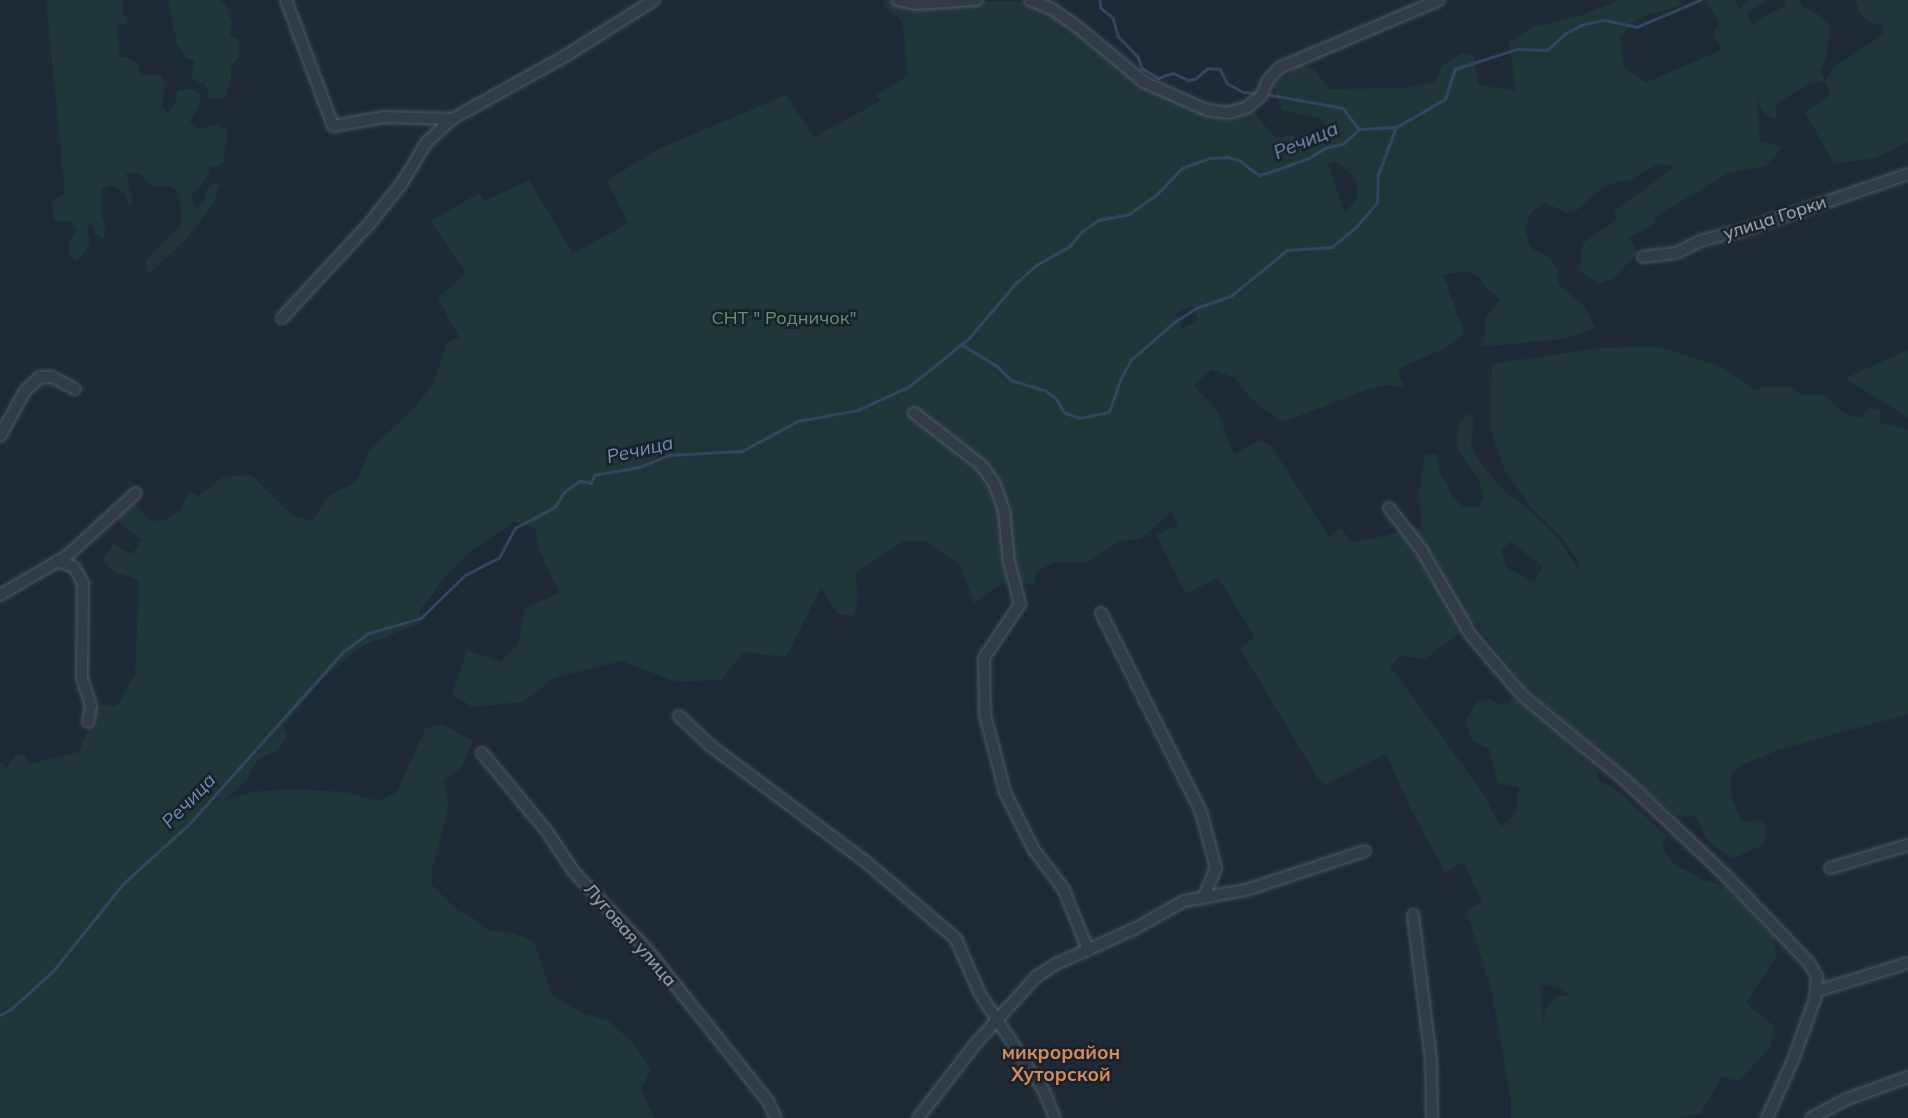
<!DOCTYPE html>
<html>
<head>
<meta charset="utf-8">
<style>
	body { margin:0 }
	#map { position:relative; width:1908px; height:1118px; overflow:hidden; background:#1f2a37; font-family:Mulish,sans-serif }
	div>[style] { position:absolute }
	.green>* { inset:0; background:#213638 }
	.stream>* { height:2.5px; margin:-1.25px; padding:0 1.25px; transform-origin:1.25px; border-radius:1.25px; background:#32465f }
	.roads { filter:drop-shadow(0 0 2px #505965) drop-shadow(0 0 2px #505965) }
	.minor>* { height:10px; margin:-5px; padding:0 5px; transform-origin:5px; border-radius:5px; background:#323c47 }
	span { translate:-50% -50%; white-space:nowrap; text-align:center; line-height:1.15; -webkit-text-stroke:5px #18212c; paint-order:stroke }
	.street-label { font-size:18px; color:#acb6c4 }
	.park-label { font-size:18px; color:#64956e }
	.water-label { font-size:19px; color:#748eae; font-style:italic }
	.neighbourhood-label { font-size:19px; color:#d58a57; font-weight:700 }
</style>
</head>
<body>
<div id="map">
	<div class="green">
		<i style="clip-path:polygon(46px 0,123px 0,122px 17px,128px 14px,127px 23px,117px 26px,120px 57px,128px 57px,137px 64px,140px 75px,160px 75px,165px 84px,162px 105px,167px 114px,175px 104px,178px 91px,190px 89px,200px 93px,200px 103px,190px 122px,198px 129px,217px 124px,227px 130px,224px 161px,216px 168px,209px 166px,209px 175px,191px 196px,196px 208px,205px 198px,206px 191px,212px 184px,221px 184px,213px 204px,190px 235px,149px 274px,145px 261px,181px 226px,180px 194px,171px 186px,152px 186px,140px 173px,126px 173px,133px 202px,129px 207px,125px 194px,112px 185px,102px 189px,101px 214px,106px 228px,103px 238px,94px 233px,92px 221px,88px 228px,89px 246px,77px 261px,69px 255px,70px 241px,77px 229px,70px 222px,54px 221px,52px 200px,65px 194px)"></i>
		<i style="clip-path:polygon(168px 0,221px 0,226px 6px,232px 24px,230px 36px,238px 38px,240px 56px,231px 66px,231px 81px,225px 98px,210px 99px,204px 82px,197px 83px,191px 76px,195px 61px,186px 58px,177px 43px)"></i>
		<i style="clip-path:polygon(evenodd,885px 0,1054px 2px,1146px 77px,1216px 106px,1244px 100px,1275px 138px,1293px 135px,1298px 149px,1306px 138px,1330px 134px,1322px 119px,1282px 110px,1273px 85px,1301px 64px,1315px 70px,1329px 89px,1401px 88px,1435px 82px,1442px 66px,1461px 53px,1474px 55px,1478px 85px,1516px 91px,1509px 42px,1531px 28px,1582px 15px,1620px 0,1678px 0,1682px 5px,1639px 18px,1620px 36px,1623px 65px,1645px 83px,1721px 50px,1714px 34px,1719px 21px,1704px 0,1736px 0,1739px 11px,1743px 3px,1749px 0,1769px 0,1746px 13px,1752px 24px,1786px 5px,1784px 0,1798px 0,1803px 7px,1819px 15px,1830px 25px,1826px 60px,1820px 70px,1825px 81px,1834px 67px,1884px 34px,1881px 23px,1873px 24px,1860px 14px,1855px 0,1908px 0,1908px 142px,1876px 158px,1834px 164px,1805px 112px,1831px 94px,1825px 81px,1809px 84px,1776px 104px,1776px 119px,1765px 115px,1757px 99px,1760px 141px,1782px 147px,1766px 166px,1729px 173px,1655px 217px,1656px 223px,1629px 238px,1638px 252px,1614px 278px,1599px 284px,1579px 271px,1583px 243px,1617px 220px,1614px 211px,1675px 167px,1656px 164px,1633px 179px,1604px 186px,1576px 211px,1566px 213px,1544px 202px,1530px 214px,1525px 231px,1531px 248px,1551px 258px,1557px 270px,1558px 285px,1584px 305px,1595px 328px,1564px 339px,1481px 347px,1486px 332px,1485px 319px,1500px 299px,1488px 290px,1478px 276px,1466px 271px,1443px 275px,1464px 333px,1444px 349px,1397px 369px,1404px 387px,1387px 385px,1367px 390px,1282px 422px,1250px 398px,1235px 378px,1212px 369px,1194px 386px,1217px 410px,1234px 455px,1260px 440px,1272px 447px,1329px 537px,1341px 528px,1351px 542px,1388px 535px,1414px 526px,1422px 530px,1419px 494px,1425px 455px,1437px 454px,1440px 472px,1452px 495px,1463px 507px,1478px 507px,1484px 498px,1478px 478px,1460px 454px,1456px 442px,1459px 423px,1467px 414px,1474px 417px,1471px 443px,1479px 462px,1502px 488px,1548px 527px,1565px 548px,1577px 566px,1572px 573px,1580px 564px,1562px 538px,1531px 508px,1504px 469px,1490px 428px,1492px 364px,1600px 348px,1657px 346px,1720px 366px,1755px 390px,1765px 386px,1791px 387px,1801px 395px,1823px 394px,1847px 415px,1861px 418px,1869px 408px,1881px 411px,1880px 423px,1908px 429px,1908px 714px,1779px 750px,1741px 765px,1731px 774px,1732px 799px,1742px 822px,1760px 820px,1767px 828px,1763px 845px,1732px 859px,1707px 840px,1696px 816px,1676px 816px,1525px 687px,1474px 622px,1425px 659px,1400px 656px,1390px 666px,1481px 790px,1501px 827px,1516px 813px,1519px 788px,1498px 783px,1489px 749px,1472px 740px,1466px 720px,1476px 702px,1490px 699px,1501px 705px,1509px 702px,1511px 697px,1547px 723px,1594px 765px,1599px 781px,1621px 793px,1666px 836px,1662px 846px,1672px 863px,1705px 881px,1724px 885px,1775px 938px,1776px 957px,1746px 1003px,1775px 1027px,1769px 1048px,1739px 1081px,1722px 1077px,1701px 1113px,1678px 1118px,1511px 1118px,1511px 1098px,1491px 988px,1466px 910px,1482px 903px,1464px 862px,1445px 872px,1410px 808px,1386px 754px,1325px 785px,1317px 777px,1240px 648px,1255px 637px,1218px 578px,1186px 594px,1156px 535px,1178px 525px,1171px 511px,1141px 539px,1120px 541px,1085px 563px,1054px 562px,1035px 572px,1035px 584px,1003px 583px,974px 603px,960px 565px,924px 541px,903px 541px,856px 573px,858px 600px,854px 616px,837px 614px,821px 587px,786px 657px,744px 652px,721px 680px,676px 682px,622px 661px,554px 678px,523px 702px,472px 707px,452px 694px,467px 650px,500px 662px,518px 644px,525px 608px,559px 593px,538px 547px,536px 529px,515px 521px,471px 551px,442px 581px,420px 610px,421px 623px,362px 646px,324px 678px,283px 726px,287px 735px,278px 750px,258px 759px,249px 776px,225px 800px,251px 792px,290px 789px,346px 792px,379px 801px,397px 792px,425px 729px,442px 724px,473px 741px,461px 768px,443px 780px,449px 804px,432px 870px,432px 885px,458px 911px,469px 915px,488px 930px,513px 933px,534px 942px,552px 995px,580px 1012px,609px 1021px,633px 1043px,651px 1069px,641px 1090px,655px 1118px,0 1118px,0 761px,7px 768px,16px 755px,26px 755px,28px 764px,79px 752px,96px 707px,102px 704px,116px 707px,135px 675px,139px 580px,112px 571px,103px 560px,113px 544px,132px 554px,142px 540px,116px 519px,121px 510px,132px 501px,150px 520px,162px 521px,179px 512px,190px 491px,198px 496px,223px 477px,251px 475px,292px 515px,312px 521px,327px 497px,357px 481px,369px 450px,414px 409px,434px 382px,446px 344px,459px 337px,438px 298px,466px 273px,431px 221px,479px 193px,485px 201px,529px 180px,573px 254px,628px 223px,607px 181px,656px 150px,786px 95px,814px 137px,880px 101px,877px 95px,908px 75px,902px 21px,883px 4px,885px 0,1338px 162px,1356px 179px,1357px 197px,1345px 214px,1328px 164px,1338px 162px,885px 0,1192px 305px,1198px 321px,1183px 328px,1176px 314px,1192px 305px,885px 0,1510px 542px,1543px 566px,1534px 582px,1507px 568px,1501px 550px,1510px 542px,885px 0,1540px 983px,1561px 989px,1570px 996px,1557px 996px,1547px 1005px,1543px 1022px,1540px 983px)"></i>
		<i style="clip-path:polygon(1908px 350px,1908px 418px,1845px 378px)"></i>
	</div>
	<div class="stream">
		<i style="left:1100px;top:0;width:8px;rotate:83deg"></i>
		<i style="left:1101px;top:8px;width:16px;rotate:40deg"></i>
		<i style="left:1113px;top:18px;width:19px;rotate:74deg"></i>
		<i style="left:1118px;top:36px;width:29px;rotate:46deg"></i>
		<i style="left:1138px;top:57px;width:12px;rotate:70deg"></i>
		<i style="left:1142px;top:68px;width:19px;rotate:32deg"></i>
		<i style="left:1158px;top:78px;width:16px;rotate:-18deg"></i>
		<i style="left:1173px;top:73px;width:17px;rotate:25deg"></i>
		<i style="left:1188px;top:80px;width:7px;rotate:-8deg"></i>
		<i style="left:1195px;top:79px;width:17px;rotate:-40deg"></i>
		<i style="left:1208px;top:68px;width:12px;rotate:5deg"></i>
		<i style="left:1220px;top:69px;width:16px;rotate:63deg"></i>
		<i style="left:1227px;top:83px;width:18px;rotate:29deg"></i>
		<i style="left:1243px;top:92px;width:16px;rotate:4deg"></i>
		<i style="left:1266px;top:94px;width:78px;rotate:10.3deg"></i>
		<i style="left:1343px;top:108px;width:26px;rotate:53deg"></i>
		<i style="left:961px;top:344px;width:42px;rotate:31.4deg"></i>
		<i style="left:997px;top:366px;width:20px;rotate:45deg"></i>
		<i style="left:1011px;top:380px;width:37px;rotate:17deg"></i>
		<i style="left:1046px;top:391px;width:12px;rotate:35deg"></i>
		<i style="left:1056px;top:398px;width:16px;rotate:60deg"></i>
		<i style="left:1064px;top:412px;width:17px;rotate:21deg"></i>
		<i style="left:1080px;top:418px;width:30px;rotate:-12deg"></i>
		<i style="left:1109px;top:412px;width:34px;rotate:-71deg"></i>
		<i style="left:1120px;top:380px;width:23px;rotate:-61deg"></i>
		<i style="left:1131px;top:360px;width:56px;rotate:-41.4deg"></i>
		<i style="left:1173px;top:323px;width:27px;rotate:-33deg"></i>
		<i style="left:1196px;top:308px;width:37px;rotate:-19deg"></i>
		<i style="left:1231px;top:296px;width:72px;rotate:-39.4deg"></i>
		<i style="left:1287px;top:250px;width:45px;rotate:-3.8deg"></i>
		<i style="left:1332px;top:247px;width:30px;rotate:-40deg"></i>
		<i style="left:1355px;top:228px;width:33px;rotate:-49deg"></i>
		<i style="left:1377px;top:203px;width:28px;rotate:-88deg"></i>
		<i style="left:1378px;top:175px;width:51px;rotate:-69.4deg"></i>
		<i style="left:0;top:1015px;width:11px;rotate:-27deg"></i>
		<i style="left:10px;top:1010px;width:58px;rotate:-42.2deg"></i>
		<i style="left:53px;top:971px;width:112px;rotate:-51.2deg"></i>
		<i style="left:123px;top:884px;width:91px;rotate:-42.3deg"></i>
		<i style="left:190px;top:823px;width:231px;rotate:-48.2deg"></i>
		<i style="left:344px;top:651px;width:31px;rotate:-36deg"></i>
		<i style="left:369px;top:633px;width:54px;rotate:-16.1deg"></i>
		<i style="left:421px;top:618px;width:62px;rotate:-44.3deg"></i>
		<i style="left:465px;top:575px;width:38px;rotate:-27deg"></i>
		<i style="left:499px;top:558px;width:34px;rotate:-62deg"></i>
		<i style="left:515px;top:528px;width:45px;rotate:-27.7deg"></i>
		<i style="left:555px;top:507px;width:17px;rotate:-59deg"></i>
		<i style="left:564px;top:492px;width:19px;rotate:-35deg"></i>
		<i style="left:580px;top:481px;width:11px;rotate:10deg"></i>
		<i style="left:591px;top:483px;width:9px;rotate:-69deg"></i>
		<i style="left:594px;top:475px;width:47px;rotate:-9.9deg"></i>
		<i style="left:640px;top:467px;width:30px;rotate:-23deg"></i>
		<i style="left:668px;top:455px;width:74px;rotate:-3.1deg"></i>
		<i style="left:742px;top:451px;width:64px;rotate:-28.2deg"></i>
		<i style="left:798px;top:421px;width:61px;rotate:-10.4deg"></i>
		<i style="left:858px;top:410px;width:57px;rotate:-24.8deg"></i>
		<i style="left:910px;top:386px;width:76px;rotate:-39.1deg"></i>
		<i style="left:969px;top:338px;width:71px;rotate:-49.6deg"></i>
		<i style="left:1015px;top:284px;width:28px;rotate:-42deg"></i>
		<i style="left:1036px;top:265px;width:38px;rotate:-29deg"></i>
		<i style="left:1069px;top:247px;width:19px;rotate:-51deg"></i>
		<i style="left:1081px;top:232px;width:22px;rotate:-34deg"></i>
		<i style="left:1099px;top:220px;width:31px;rotate:-11deg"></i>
		<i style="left:1129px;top:214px;width:33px;rotate:-35deg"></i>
		<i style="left:1156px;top:195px;width:37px;rotate:-46deg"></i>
		<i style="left:1182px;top:168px;width:29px;rotate:-20deg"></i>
		<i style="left:1209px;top:158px;width:19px;rotate:-3deg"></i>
		<i style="left:1228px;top:157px;width:11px;rotate:15deg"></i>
		<i style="left:1239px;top:160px;width:25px;rotate:37deg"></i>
		<i style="left:1259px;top:175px;width:15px;rotate:-16deg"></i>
		<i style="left:1273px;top:171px;width:38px;rotate:-20deg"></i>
		<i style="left:1309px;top:158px;width:19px;rotate:-32deg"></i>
		<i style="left:1325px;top:148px;width:18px;rotate:-13deg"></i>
		<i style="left:1343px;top:144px;width:22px;rotate:-43deg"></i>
		<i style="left:1359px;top:129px;width:37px;rotate:-3deg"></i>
		<i style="left:1396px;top:127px;width:31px;rotate:-29deg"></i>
		<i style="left:1423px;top:112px;width:26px;rotate:-31deg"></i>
		<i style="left:1445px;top:99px;width:32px;rotate:-72deg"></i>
		<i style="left:1455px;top:69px;width:65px;rotate:-17.9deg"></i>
		<i style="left:1517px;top:49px;width:30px;rotate:2deg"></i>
		<i style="left:1547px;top:50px;width:25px;rotate:-42deg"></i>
		<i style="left:1566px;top:33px;width:20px;rotate:-27deg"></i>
		<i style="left:1584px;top:24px;width:21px;rotate:-11deg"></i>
		<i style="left:1605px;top:20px;width:33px;rotate:12deg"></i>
		<i style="left:1637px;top:27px;width:69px;rotate:-23.2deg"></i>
	</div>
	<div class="roads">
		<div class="minor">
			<i style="left:286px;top:0;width:134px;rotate:69.5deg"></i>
			<i style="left:333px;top:126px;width:52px;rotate:-10deg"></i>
			<i style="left:384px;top:117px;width:68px;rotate:1.7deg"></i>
			<i style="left:452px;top:119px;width:132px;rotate:-29.1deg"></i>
			<i style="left:567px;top:55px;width:103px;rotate:-32.3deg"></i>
			<i style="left:897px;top:0;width:19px;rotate:12deg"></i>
			<i style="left:916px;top:4px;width:61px;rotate:-3.8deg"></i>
			<i style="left:1030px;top:0;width:24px;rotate:22deg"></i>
			<i style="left:1052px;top:9px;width:33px;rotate:35deg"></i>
			<i style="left:1079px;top:28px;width:85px;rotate:39.7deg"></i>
			<i style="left:1144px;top:82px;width:69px;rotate:24deg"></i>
			<i style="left:1207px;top:110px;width:21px;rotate:8deg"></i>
			<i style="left:1228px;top:113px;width:19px;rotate:-16deg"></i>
			<i style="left:1246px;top:108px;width:19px;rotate:-39deg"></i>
			<i style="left:1261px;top:96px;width:17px;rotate:-66deg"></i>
			<i style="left:1268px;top:80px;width:16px;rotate:-47deg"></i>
			<i style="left:1279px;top:68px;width:174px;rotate:-23deg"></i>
			<i style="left:1643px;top:257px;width:33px;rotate:-7deg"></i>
			<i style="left:1676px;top:253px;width:30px;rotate:-26deg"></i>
			<i style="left:1703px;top:240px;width:39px;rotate:-13deg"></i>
			<i style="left:1741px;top:231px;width:176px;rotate:-18.8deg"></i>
			<i style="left:282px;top:318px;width:129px;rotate:-47.2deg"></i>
			<i style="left:370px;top:223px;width:51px;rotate:-51.3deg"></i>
			<i style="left:402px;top:183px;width:47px;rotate:-59deg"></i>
			<i style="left:426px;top:143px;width:35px;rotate:-43deg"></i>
			<i style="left:914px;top:413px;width:85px;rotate:37.8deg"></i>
			<i style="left:981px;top:465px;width:22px;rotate:54deg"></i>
			<i style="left:994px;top:483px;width:30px;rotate:70deg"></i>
			<i style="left:1004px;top:511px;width:51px;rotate:84.4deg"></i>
			<i style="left:1009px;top:562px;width:43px;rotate:75.3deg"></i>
			<i style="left:1020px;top:604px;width:65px;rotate:123.7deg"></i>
			<i style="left:984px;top:658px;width:57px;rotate:89deg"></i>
			<i style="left:985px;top:715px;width:80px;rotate:75.4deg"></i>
			<i style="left:1005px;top:792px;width:65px;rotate:63.4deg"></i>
			<i style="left:1034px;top:850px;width:48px;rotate:52.7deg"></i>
			<i style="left:1063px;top:888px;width:67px;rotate:68deg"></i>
			<i style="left:0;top:436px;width:51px;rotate:-60.9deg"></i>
			<i style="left:25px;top:391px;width:21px;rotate:-43deg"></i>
			<i style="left:40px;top:377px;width:12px"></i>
			<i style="left:52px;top:377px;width:26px;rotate:28deg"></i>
			<i style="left:1389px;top:508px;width:52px;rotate:52deg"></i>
			<i style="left:1421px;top:549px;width:98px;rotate:60deg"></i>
			<i style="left:1470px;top:634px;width:80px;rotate:49.6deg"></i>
			<i style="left:1522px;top:695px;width:135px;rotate:39.6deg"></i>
			<i style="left:1626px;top:781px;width:138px;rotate:43.5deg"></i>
			<i style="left:1726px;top:876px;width:120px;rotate:46.3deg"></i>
			<i style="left:1809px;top:963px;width:16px;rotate:60deg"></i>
			<i style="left:1817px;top:977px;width:22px;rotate:95deg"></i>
			<i style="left:1815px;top:999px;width:65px;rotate:109.8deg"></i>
			<i style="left:1793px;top:1060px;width:64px;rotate:114.1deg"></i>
			<i style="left:57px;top:561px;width:18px;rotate:19deg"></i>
			<i style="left:74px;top:567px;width:18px;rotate:61deg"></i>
			<i style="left:83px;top:583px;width:95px;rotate:90.6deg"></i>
			<i style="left:82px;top:678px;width:29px;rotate:72deg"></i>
			<i style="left:91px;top:706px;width:16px;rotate:101deg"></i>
			<i style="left:0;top:595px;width:78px;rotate:-30.2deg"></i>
			<i style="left:67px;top:556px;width:93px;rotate:-42.4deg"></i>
			<i style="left:1101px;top:613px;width:223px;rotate:63.3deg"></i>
			<i style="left:1201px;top:812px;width:58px;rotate:75deg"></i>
			<i style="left:1216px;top:868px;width:33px;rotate:113deg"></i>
			<i style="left:679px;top:716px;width:44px;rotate:43.2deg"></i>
			<i style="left:711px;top:746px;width:192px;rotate:36.8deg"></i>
			<i style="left:865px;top:861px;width:120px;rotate:40.6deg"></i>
			<i style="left:956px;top:939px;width:60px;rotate:66.4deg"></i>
			<i style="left:980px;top:994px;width:116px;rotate:56.6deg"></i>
			<i style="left:1044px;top:1091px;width:29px;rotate:68deg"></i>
			<i style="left:482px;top:753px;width:100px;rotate:50.3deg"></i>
			<i style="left:546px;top:830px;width:50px;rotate:56.3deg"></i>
			<i style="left:574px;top:872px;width:110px;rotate:46.8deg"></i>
			<i style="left:649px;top:952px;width:191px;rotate:51.4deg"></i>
			<i style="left:768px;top:1101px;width:19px;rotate:65deg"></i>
			<i style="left:1830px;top:868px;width:81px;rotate:-16.4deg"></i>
			<i style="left:1413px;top:915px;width:146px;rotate:82.9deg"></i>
			<i style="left:1431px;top:1060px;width:58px;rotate:89deg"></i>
			<i style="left:1817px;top:991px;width:95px;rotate:-17.1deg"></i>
			<i style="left:918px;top:1118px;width:96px;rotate:-52.2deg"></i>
			<i style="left:977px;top:1042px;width:88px;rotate:-47.8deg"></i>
			<i style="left:1036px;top:977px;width:24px;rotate:-33deg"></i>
			<i style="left:1056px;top:964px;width:88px;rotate:-24.2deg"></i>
			<i style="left:1136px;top:928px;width:55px;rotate:-29.4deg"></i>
			<i style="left:1184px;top:901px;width:63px;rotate:-10.1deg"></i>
			<i style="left:1246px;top:890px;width:125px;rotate:-18.1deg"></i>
			<i style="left:1811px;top:1118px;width:41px;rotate:-27.8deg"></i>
			<i style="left:1847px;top:1099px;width:65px;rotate:-19.8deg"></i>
		</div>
	</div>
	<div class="street-label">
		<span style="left:1775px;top:218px;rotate:-18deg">улица Горки</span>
		<span style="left:630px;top:935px;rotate:49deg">Луговая улица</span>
	</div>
	<div class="park-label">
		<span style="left:784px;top:318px">СНТ " Родничок"</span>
	</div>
	<div class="water-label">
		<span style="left:1306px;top:141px;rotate:-23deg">Речица</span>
		<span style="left:640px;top:450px;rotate:-13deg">Речица</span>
		<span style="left:189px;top:801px;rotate:-46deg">Речица</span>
	</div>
	<div class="neighbourhood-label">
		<span style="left:1061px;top:1064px">микрорайон<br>Хуторской</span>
	</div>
</div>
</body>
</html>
